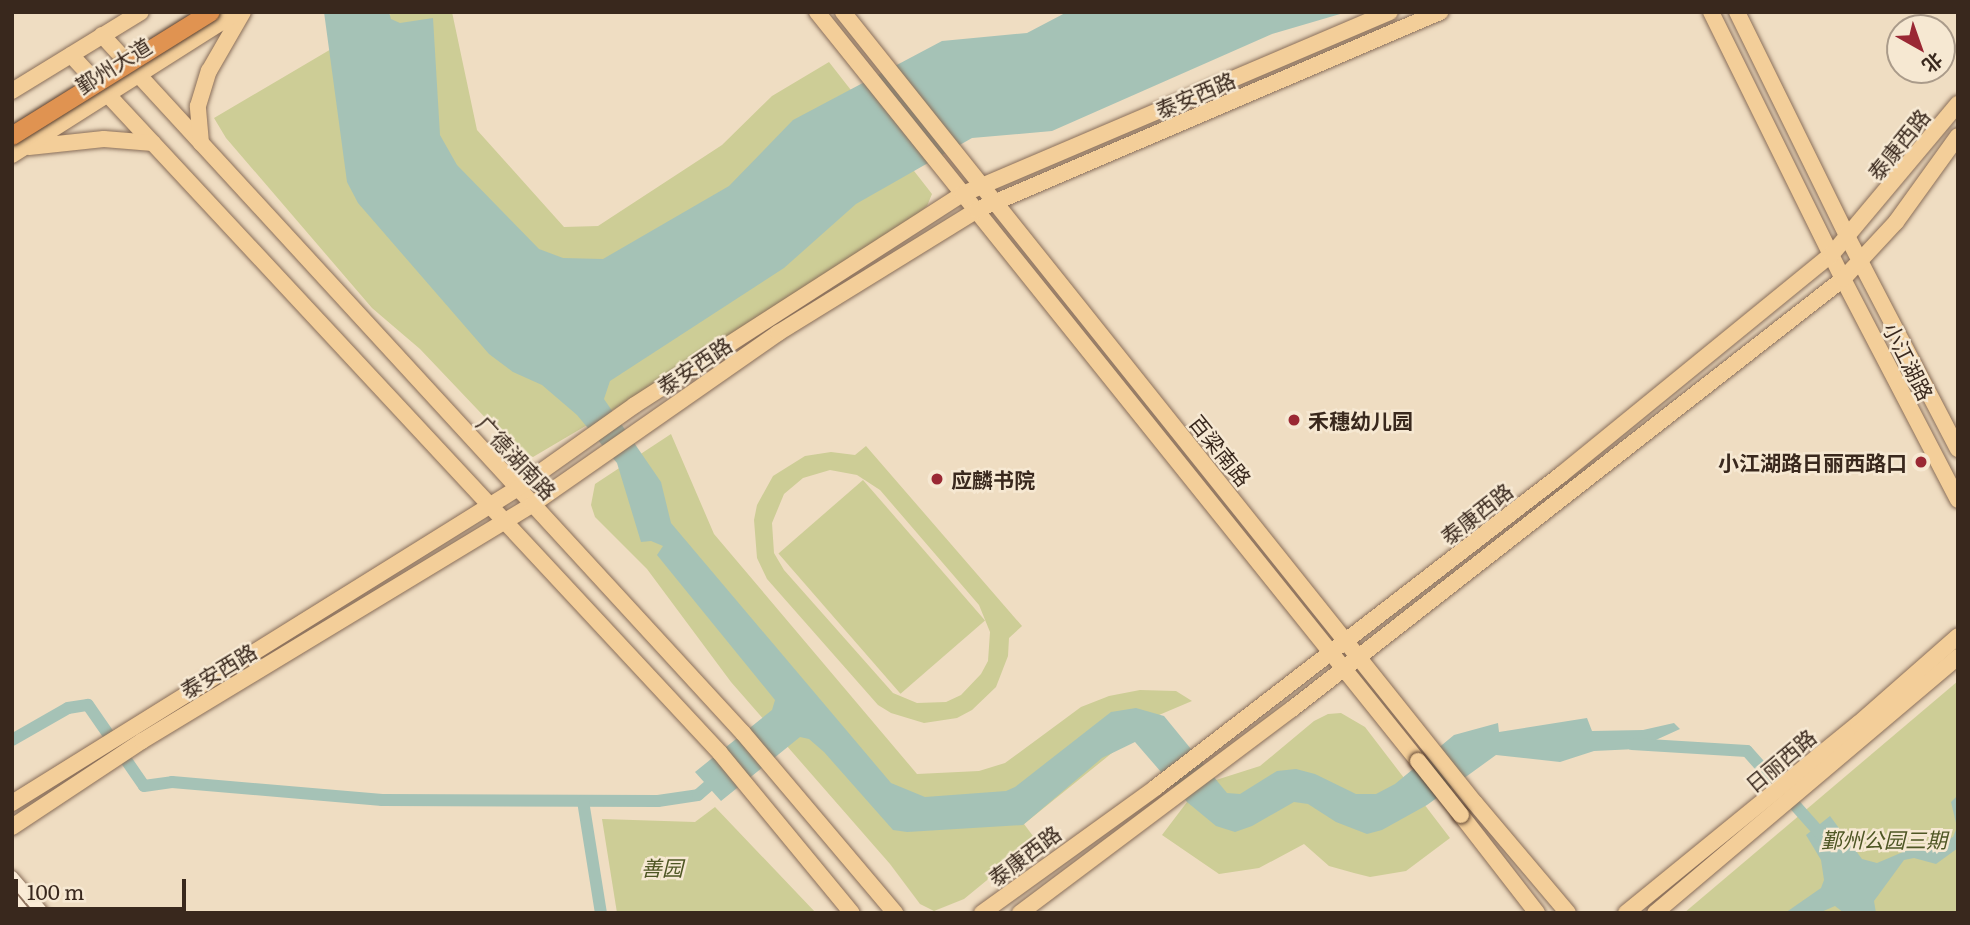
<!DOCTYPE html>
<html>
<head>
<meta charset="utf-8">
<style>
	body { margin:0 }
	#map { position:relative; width:1970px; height:925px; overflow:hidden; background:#efddc2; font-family:Literata,"Noto Sans SC",serif }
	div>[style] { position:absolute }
	.green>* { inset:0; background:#cdcd96; transform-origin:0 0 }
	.water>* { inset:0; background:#a5c2b6 }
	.canal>* { height:12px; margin:-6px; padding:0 6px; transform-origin:6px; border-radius:6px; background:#a5c2b6 }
	.roads { filter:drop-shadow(0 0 2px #896e59) drop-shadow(0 0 2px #896e59) }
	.minor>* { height:12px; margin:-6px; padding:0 6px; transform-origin:6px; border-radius:6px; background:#faebd6 }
	.major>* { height:16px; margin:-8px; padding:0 8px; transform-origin:8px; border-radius:8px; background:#f3ce99 }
	.bridges { filter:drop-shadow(0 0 2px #573d2d) drop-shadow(0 0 2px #573d2d) }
	.major-bridge>* { height:16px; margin:-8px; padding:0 8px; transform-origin:8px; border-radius:8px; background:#f3ce99 }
	.highway-bridge>* { height:18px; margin:-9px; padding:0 9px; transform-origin:9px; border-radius:9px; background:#e09351 }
	.dots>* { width:19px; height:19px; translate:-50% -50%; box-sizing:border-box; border:4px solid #f6e8d2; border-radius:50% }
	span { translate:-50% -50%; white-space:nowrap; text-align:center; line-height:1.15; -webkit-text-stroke:5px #f6e8d2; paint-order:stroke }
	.street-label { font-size:21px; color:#39281d }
	.poi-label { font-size:21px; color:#39281d; font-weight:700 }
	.left { translate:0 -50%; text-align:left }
	.right { translate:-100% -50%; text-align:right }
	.park-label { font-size:21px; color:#4e5624; font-style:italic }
	.frame { position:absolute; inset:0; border:14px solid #39281d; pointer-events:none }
	.north { position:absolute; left:1886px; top:14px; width:70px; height:70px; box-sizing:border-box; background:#f6e8d2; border:2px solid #aa9b8a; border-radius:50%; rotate:140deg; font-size:19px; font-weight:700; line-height:28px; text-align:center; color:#39281d }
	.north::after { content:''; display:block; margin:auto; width:24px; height:32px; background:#9a2834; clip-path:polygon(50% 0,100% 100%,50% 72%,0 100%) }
	.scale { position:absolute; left:14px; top:879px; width:172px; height:32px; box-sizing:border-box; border:4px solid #39281d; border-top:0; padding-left:9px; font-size:21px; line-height:24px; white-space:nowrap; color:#39281d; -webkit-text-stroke:5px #f6e8d2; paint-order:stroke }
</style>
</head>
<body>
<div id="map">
	<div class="green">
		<i style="clip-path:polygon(394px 12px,452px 12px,477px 130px,564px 227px,598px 226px,722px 145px,772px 96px,829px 62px,932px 194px,927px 206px,914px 217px,655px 385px,533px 457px,515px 449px,420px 349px,372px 308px,226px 138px,214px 118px)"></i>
		<i style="clip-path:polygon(671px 434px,714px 534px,917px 774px,979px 771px,1005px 763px,1081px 707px,1109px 696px,1140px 690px,1176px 691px,1192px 701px,1159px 715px,1024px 824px,1036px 840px,964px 899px,934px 911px,920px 904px,890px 864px,731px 682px,647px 569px,595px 517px,591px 505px,595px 484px)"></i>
		<i style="clip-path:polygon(evenodd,866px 446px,1022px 626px,1009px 638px,1008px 656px,996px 687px,972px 710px,957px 718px,924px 723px,891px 713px,878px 705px,767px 579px,757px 558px,754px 520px,757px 505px,773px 476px,805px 456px,831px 452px,855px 455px,866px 446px,830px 470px,857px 475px,880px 490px,979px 605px,990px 632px,988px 661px,981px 674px,961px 695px,946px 702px,917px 703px,893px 693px,784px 570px,774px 553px,772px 523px,784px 494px,803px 478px,830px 470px)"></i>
		<i style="left:863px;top:480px;width:186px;height:112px;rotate:49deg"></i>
		<i style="clip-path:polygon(1958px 681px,1958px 913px,1684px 913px)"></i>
		<i style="clip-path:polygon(1341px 713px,1365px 727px,1450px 838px,1406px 871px,1370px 877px,1354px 873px,1329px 866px,1304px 844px,1259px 868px,1219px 874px,1162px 835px,1187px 802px,1216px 780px,1260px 766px,1314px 721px,1328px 714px)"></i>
		<i style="clip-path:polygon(715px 807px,816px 913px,617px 913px,602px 819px,695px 822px)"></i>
	</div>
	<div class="water">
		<i style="clip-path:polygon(324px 12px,389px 12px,391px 19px,400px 23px,433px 18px,440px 135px,457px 165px,539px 249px,563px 258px,603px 259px,729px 186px,793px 120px,942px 41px,1027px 33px,1067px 12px,1347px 12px,1272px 34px,1052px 131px,972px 138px,856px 204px,784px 268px,610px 381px,604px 399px,661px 482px,671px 523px,891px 783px,925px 797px,1006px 791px,1015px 787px,1111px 712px,1136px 708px,1164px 716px,1227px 793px,1240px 794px,1277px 771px,1296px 769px,1315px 774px,1356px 794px,1376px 794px,1395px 784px,1454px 735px,1498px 723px,1499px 732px,1587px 718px,1592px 731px,1643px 730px,1674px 723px,1680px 729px,1636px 749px,1594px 751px,1560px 762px,1496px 755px,1427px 805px,1382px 830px,1367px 834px,1336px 822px,1308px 804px,1294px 802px,1252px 826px,1235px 832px,1216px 826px,1187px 802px,1135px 742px,1102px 758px,1023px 825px,907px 832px,893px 830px,824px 752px,809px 739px,800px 737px,721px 801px,695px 772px,772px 710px,775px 700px,657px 555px,663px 546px,651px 541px,641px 542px,617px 463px,577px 415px,542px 385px,513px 372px,489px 354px,358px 203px,347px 182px)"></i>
		<i style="clip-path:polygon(1958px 795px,1958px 848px,1936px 864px,1914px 858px,1904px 860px,1874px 901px,1876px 913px,1844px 913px,1835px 906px,1819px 913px,1785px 913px,1821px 888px,1824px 880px,1821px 860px,1806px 835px,1830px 816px,1862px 859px,1877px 863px,1910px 849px,1929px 848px,1953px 837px,1957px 827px,1951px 802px)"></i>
	</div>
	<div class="canal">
		<i style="left:12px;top:740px;width:64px;rotate:-29.7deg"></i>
		<i style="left:68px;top:708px;width:20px;rotate:-9deg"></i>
		<i style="left:88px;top:705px;width:98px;rotate:55.3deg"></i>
		<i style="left:144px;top:786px;width:28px;rotate:-8deg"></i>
		<i style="left:172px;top:782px;width:211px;rotate:4.9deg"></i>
		<i style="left:382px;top:800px;width:276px;rotate:0.2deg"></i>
		<i style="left:658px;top:801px;width:40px;rotate:-8.5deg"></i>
		<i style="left:698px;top:795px;width:29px;rotate:-41deg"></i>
		<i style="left:1632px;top:744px;width:115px;rotate:3.5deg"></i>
		<i style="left:1747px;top:751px;width:119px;rotate:48.4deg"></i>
		<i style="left:583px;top:801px;width:113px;rotate:80.9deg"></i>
	</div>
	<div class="roads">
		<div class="minor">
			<i style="left:12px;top:877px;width:48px;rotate:49.3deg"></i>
			<i style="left:12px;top:898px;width:19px;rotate:51deg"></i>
		</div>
		<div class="major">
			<i style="left:817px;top:12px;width:960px;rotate:51.26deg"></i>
			<i style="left:843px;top:12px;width:1012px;rotate:51.38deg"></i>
			<i style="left:1475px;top:803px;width:144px;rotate:49.8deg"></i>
			<i style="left:1711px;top:12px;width:298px;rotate:63.7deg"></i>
			<i style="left:1843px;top:279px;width:249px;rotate:62.5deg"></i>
			<i style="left:1737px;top:12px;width:252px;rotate:63.8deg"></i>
			<i style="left:1848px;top:238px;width:238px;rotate:62.5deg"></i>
			<i style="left:102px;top:35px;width:948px;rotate:47.44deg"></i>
			<i style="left:743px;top:733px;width:236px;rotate:49.8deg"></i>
			<i style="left:71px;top:55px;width:953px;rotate:47.08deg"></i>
			<i style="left:720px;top:753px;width:207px;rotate:50.5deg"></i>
			<i style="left:12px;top:91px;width:151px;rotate:-31.5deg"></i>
			<i style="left:201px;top:143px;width:37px;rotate:-95deg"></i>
			<i style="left:198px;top:106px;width:37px;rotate:-73deg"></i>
			<i style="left:209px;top:71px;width:68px;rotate:-60deg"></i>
			<i style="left:29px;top:147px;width:75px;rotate:-6.1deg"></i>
			<i style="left:104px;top:139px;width:49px;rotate:4.7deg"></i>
			<i style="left:12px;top:155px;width:267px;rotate:-32.4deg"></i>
			<i style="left:12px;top:803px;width:596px;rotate:-31.9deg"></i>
			<i style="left:518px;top:488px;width:143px;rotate:-35.4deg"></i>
			<i style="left:635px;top:405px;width:390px;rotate:-32.8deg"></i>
			<i style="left:963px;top:194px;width:464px;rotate:-23.1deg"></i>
			<i style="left:1461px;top:815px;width:124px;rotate:52.2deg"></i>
			<i style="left:12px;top:827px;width:156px;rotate:-33.5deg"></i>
			<i style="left:142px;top:741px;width:457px;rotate:-31.2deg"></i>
			<i style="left:533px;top:504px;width:299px;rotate:-34.9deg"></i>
			<i style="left:778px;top:333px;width:234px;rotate:-31.7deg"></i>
			<i style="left:977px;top:210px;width:504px;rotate:-23.15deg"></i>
			<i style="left:982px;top:913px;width:213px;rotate:-35.8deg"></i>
			<i style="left:1155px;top:788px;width:514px;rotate:-37.65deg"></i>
			<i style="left:1562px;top:474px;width:348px;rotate:-39.2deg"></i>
			<i style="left:1832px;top:254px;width:196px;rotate:-50deg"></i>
			<i style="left:1020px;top:913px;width:340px;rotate:-36.9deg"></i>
			<i style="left:1292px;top:709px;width:699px;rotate:-37.97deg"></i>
			<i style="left:1843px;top:279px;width:78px;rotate:-47.1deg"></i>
			<i style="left:1896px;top:222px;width:106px;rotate:-54.2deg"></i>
			<i style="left:1626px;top:913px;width:299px;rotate:-39.2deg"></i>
			<i style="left:1858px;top:724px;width:133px;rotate:-41.3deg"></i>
			<i style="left:1655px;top:913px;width:397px;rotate:-40.2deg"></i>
		</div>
	</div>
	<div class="bridges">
		<div class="major-bridge">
			<i style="left:1418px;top:761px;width:69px;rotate:51.5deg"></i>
		</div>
		<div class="highway-bridge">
			<i style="left:12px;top:136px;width:234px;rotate:-31.9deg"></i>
		</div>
	</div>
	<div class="dots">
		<i style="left:1294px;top:420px;background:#9a2834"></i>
		<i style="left:1921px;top:462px;background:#9a2834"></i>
		<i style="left:937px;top:479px;background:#9a2834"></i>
	</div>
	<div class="street-label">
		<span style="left:113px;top:65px;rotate:-32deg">鄞州大道</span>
		<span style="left:1195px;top:94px;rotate:-23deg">泰安西路</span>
		<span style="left:1898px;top:144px;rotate:-51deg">泰康西路</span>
		<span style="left:1909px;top:361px;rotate:63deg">小江湖路</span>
		<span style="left:694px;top:365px;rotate:-34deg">泰安西路</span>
		<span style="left:1221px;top:450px;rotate:51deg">百梁南路</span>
		<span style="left:517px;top:457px;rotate:47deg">广德湖南路</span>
		<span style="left:1476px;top:513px;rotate:-38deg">泰康西路</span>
		<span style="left:218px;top:670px;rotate:-31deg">泰安西路</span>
		<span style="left:1780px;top:760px;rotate:-40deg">日丽西路</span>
		<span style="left:1024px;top:855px;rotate:-37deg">泰康西路</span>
	</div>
	<div class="poi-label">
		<span class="left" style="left:1308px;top:420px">禾穗幼儿园</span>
		<span class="right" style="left:1907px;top:462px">小江湖路日丽西路口</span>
		<span class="left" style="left:951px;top:479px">应麟书院</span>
	</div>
	<div class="park-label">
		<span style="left:1884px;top:839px">鄞州公园三期</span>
		<span style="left:662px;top:867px">善园</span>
	</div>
	<div class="frame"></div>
	<div class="north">北</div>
	<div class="scale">100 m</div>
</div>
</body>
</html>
